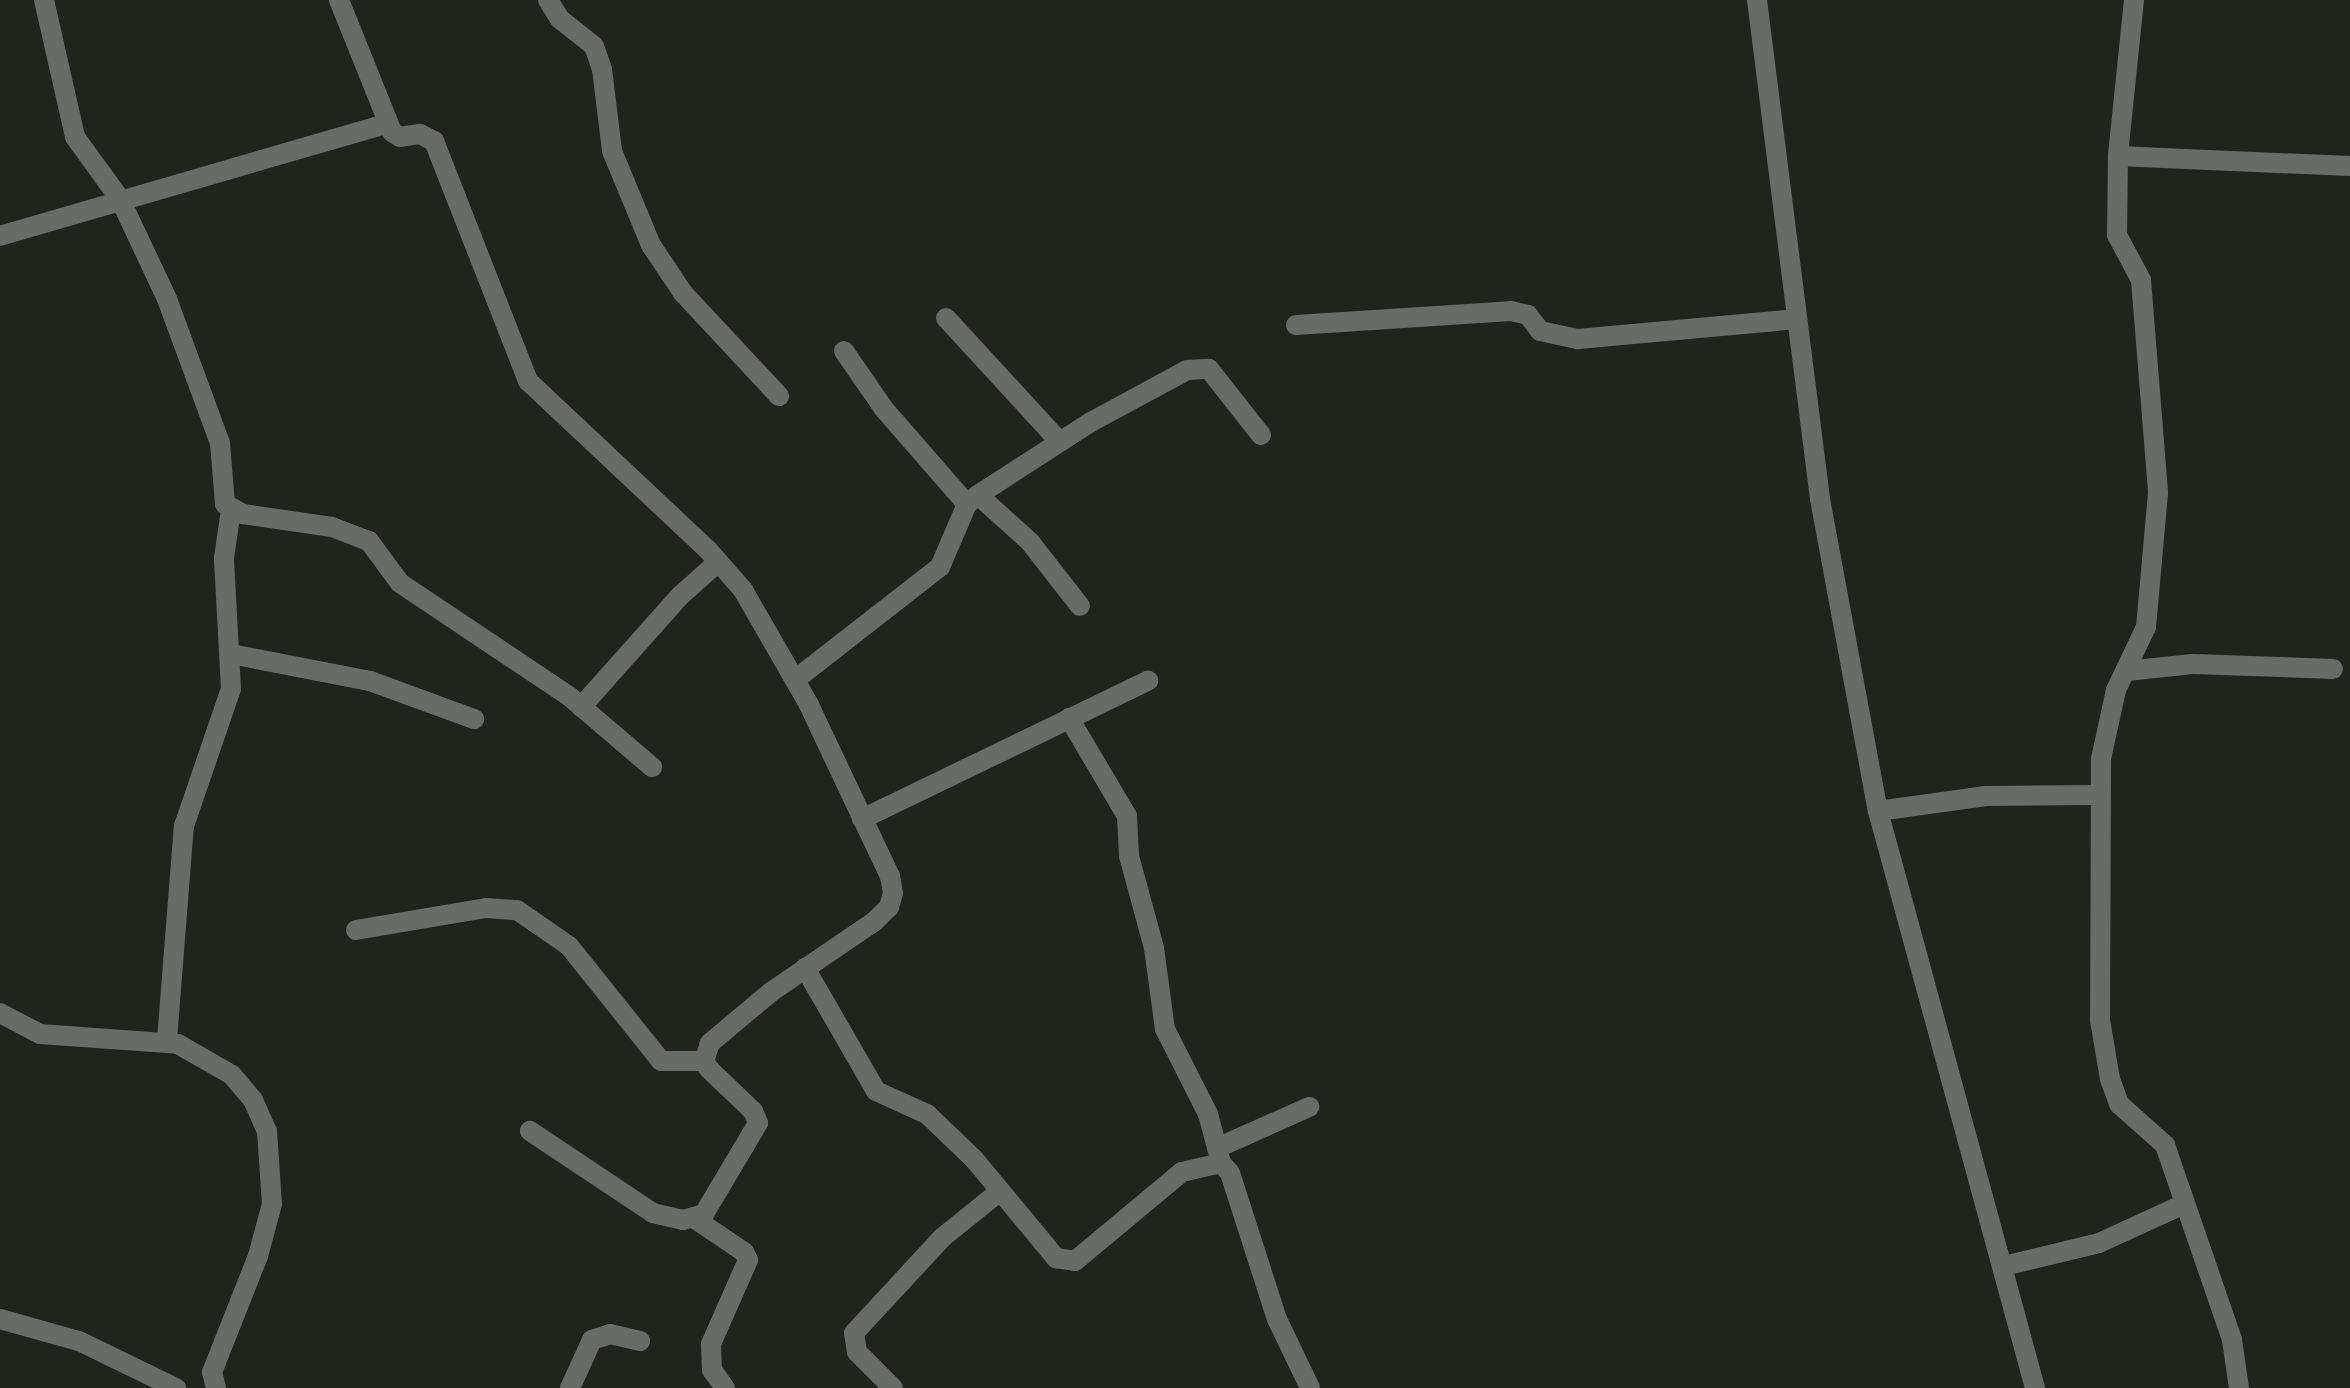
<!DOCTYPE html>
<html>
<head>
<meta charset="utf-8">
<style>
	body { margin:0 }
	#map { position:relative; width:2350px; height:1388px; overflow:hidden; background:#1e261a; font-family:"Archivo Narrow",sans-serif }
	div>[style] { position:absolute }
	.minor>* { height:20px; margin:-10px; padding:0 10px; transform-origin:10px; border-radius:10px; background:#686c65 }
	span { translate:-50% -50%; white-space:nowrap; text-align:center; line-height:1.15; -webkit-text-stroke:6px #151c11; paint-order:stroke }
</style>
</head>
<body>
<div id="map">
	<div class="minor">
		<i style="left:44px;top:0;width:140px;rotate:77.2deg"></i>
		<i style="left:75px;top:137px;width:77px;rotate:54deg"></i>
		<i style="left:120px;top:199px;width:110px;rotate:64.8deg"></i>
		<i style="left:167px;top:299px;width:153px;rotate:69.8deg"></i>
		<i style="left:220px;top:443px;width:61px;rotate:85.3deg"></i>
		<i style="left:225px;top:504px;width:21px;rotate:29deg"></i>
		<i style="left:243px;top:514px;width:90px;rotate:8.3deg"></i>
		<i style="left:332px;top:527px;width:40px;rotate:21deg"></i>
		<i style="left:369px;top:541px;width:52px;rotate:53.6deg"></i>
		<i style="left:400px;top:583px;width:205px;rotate:33.8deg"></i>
		<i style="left:570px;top:697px;width:108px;rotate:40.5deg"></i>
		<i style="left:339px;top:0;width:142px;rotate:68.1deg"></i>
		<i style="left:392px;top:132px;width:9px;rotate:32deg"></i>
		<i style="left:400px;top:137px;width:20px;rotate:-9deg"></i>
		<i style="left:420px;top:134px;width:16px;rotate:27deg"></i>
		<i style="left:434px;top:141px;width:258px;rotate:68.6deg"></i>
		<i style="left:528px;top:381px;width:248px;rotate:43.2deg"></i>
		<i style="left:709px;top:551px;width:52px;rotate:48.9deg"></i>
		<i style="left:743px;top:590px;width:133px;rotate:60.1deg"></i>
		<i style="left:809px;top:705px;width:189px;rotate:64.7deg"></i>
		<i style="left:890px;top:876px;width:17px;rotate:80deg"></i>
		<i style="left:893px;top:893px;width:15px;rotate:106deg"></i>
		<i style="left:889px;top:907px;width:20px;rotate:135deg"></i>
		<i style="left:875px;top:921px;width:126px;rotate:145.7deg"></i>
		<i style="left:771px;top:992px;width:80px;rotate:140.1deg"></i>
		<i style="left:710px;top:1043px;width:19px;rotate:108deg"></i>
		<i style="left:704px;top:1061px;width:9px;rotate:58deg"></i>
		<i style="left:709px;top:1069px;width:61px;rotate:43.7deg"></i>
		<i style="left:753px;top:1111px;width:13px;rotate:67deg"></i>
		<i style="left:758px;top:1123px;width:106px;rotate:120.7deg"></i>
		<i style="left:704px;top:1214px;width:22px;rotate:164deg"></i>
		<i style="left:683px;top:1220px;width:31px;rotate:-167deg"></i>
		<i style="left:653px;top:1213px;width:148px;rotate:-146.3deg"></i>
		<i style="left:548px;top:0;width:22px;rotate:58deg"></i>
		<i style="left:560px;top:19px;width:43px;rotate:38.5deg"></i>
		<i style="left:594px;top:46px;width:24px;rotate:71deg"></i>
		<i style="left:602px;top:69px;width:83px;rotate:83deg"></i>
		<i style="left:612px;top:151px;width:102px;rotate:67.5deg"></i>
		<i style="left:651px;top:245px;width:58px;rotate:56.3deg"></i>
		<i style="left:683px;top:293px;width:141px;rotate:47deg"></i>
		<i style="left:1757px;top:0;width:503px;rotate:82.8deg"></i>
		<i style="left:1820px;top:499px;width:317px;rotate:79.5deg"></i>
		<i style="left:1878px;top:811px;width:598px;rotate:74.78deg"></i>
		<i style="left:2134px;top:0;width:157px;rotate:95.9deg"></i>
		<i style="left:2118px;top:156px;width:79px;rotate:90.7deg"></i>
		<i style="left:2117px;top:235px;width:51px;rotate:61.9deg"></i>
		<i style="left:2141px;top:280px;width:214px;rotate:85.4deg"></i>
		<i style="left:2158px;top:493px;width:135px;rotate:95.1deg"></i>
		<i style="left:2146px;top:627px;width:70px;rotate:115.5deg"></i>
		<i style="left:2116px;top:690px;width:71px;rotate:102.3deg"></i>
		<i style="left:2101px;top:759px;width:261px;rotate:90.2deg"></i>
		<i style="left:2100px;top:1020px;width:60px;rotate:80.4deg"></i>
		<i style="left:2110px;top:1079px;width:27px;rotate:70deg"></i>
		<i style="left:2119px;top:1104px;width:62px;rotate:41.7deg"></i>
		<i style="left:2165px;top:1145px;width:206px;rotate:71deg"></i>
		<i style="left:2232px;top:1340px;width:49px;rotate:81.7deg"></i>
		<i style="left:2118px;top:156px;width:232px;rotate:2.5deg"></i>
		<i style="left:0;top:236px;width:404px;rotate:-16.2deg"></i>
		<i style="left:946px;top:318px;width:168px;rotate:47.4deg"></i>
		<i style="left:1296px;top:325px;width:215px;rotate:-3.7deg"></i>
		<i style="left:1511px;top:311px;width:17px;rotate:13deg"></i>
		<i style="left:1528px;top:315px;width:20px;rotate:53deg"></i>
		<i style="left:1540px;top:331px;width:39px;rotate:12deg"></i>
		<i style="left:1578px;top:339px;width:219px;rotate:-5.2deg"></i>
		<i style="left:844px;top:351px;width:70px;rotate:55.4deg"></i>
		<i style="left:884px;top:409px;width:126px;rotate:48.9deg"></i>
		<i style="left:978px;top:495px;width:70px;rotate:42.1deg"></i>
		<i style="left:1030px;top:542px;width:81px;rotate:52deg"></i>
		<i style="left:231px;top:654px;width:142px;rotate:11deg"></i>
		<i style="left:370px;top:681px;width:111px;rotate:20.1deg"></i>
		<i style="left:2126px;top:671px;width:67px;rotate:-6deg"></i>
		<i style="left:2193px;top:664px;width:140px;rotate:2deg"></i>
		<i style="left:796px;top:679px;width:182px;rotate:-37.9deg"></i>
		<i style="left:940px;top:567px;width:69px;rotate:-66.8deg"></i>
		<i style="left:967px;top:504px;width:14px;rotate:-39deg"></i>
		<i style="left:978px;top:495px;width:135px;rotate:-32.9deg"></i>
		<i style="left:1091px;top:422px;width:109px;rotate:-28.4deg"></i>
		<i style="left:1187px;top:370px;width:22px;rotate:-3deg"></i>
		<i style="left:1209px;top:369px;width:84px;rotate:51.8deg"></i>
		<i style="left:581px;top:707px;width:149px;rotate:-48.3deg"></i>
		<i style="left:680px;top:596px;width:51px;rotate:-41.8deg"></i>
		<i style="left:1069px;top:718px;width:114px;rotate:59.4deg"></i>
		<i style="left:1127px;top:816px;width:40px;rotate:87.1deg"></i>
		<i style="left:1129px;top:856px;width:95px;rotate:74.8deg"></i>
		<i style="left:1154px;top:948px;width:82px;rotate:82.3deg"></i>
		<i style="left:1165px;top:1029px;width:95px;rotate:63.2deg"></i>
		<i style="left:1208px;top:1114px;width:51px;rotate:75.1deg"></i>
		<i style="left:1878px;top:811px;width:109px;rotate:-7.9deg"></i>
		<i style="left:1986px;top:796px;width:113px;rotate:-0.5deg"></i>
		<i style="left:862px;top:819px;width:318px;rotate:-25.8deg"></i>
		<i style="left:356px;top:930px;width:132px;rotate:-9.6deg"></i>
		<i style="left:486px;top:908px;width:31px;rotate:4deg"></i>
		<i style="left:517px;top:910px;width:63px;rotate:34.7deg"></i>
		<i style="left:569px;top:946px;width:147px;rotate:51.3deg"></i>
		<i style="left:661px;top:1061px;width:43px"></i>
		<i style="left:805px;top:968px;width:142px;rotate:60deg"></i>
		<i style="left:876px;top:1091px;width:56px;rotate:24.3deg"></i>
		<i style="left:927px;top:1114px;width:65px;rotate:43.8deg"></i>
		<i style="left:974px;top:1159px;width:129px;rotate:50.4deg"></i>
		<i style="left:1056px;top:1258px;width:19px;rotate:9deg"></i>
		<i style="left:1075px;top:1261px;width:139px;rotate:-39.8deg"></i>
		<i style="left:1182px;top:1172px;width:40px;rotate:-13deg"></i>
		<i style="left:1221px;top:1163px;width:13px;rotate:48deg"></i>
		<i style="left:1230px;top:1173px;width:153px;rotate:72.2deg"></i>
		<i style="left:1277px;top:1319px;width:76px;rotate:64.4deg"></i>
		<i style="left:0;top:1013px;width:45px;rotate:27.7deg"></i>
		<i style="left:40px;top:1034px;width:138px;rotate:4.1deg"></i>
		<i style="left:178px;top:1044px;width:62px;rotate:29.9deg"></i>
		<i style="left:232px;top:1075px;width:33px;rotate:50deg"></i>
		<i style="left:253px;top:1100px;width:34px;rotate:66deg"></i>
		<i style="left:267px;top:1131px;width:73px;rotate:86.1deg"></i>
		<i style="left:272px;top:1204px;width:54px;rotate:105.1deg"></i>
		<i style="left:258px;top:1256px;width:125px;rotate:111.6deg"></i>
		<i style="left:212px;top:1372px;width:16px;rotate:76deg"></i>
		<i style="left:167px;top:1040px;width:215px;rotate:-85.5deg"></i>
		<i style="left:184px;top:826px;width:145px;rotate:-71.1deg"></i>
		<i style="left:231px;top:689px;width:131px;rotate:-93.1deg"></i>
		<i style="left:224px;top:558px;width:49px;rotate:-81.7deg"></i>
		<i style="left:1217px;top:1148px;width:101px;rotate:-24deg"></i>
		<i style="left:695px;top:1219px;width:59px;rotate:34deg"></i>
		<i style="left:744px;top:1252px;width:9px;rotate:63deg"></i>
		<i style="left:748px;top:1260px;width:92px;rotate:113.8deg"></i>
		<i style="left:711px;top:1344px;width:26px;rotate:88deg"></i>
		<i style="left:712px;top:1370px;width:22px;rotate:54deg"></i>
		<i style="left:2004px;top:1266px;width:98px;rotate:-13.6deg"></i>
		<i style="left:2099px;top:1243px;width:94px;rotate:-24.6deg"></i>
		<i style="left:0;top:1319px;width:82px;rotate:15.6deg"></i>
		<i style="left:79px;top:1341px;width:108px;rotate:25.9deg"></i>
		<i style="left:570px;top:1388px;width:53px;rotate:-65.4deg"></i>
		<i style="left:592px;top:1340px;width:19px;rotate:-18deg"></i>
		<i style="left:610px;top:1334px;width:31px;rotate:13deg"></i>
		<i style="left:893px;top:1388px;width:51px;rotate:-135deg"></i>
		<i style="left:857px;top:1352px;width:19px;rotate:-99deg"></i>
		<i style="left:854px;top:1333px;width:131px;rotate:-47.2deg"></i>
		<i style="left:943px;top:1237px;width:73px;rotate:-38.9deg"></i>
	</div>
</div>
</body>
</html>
